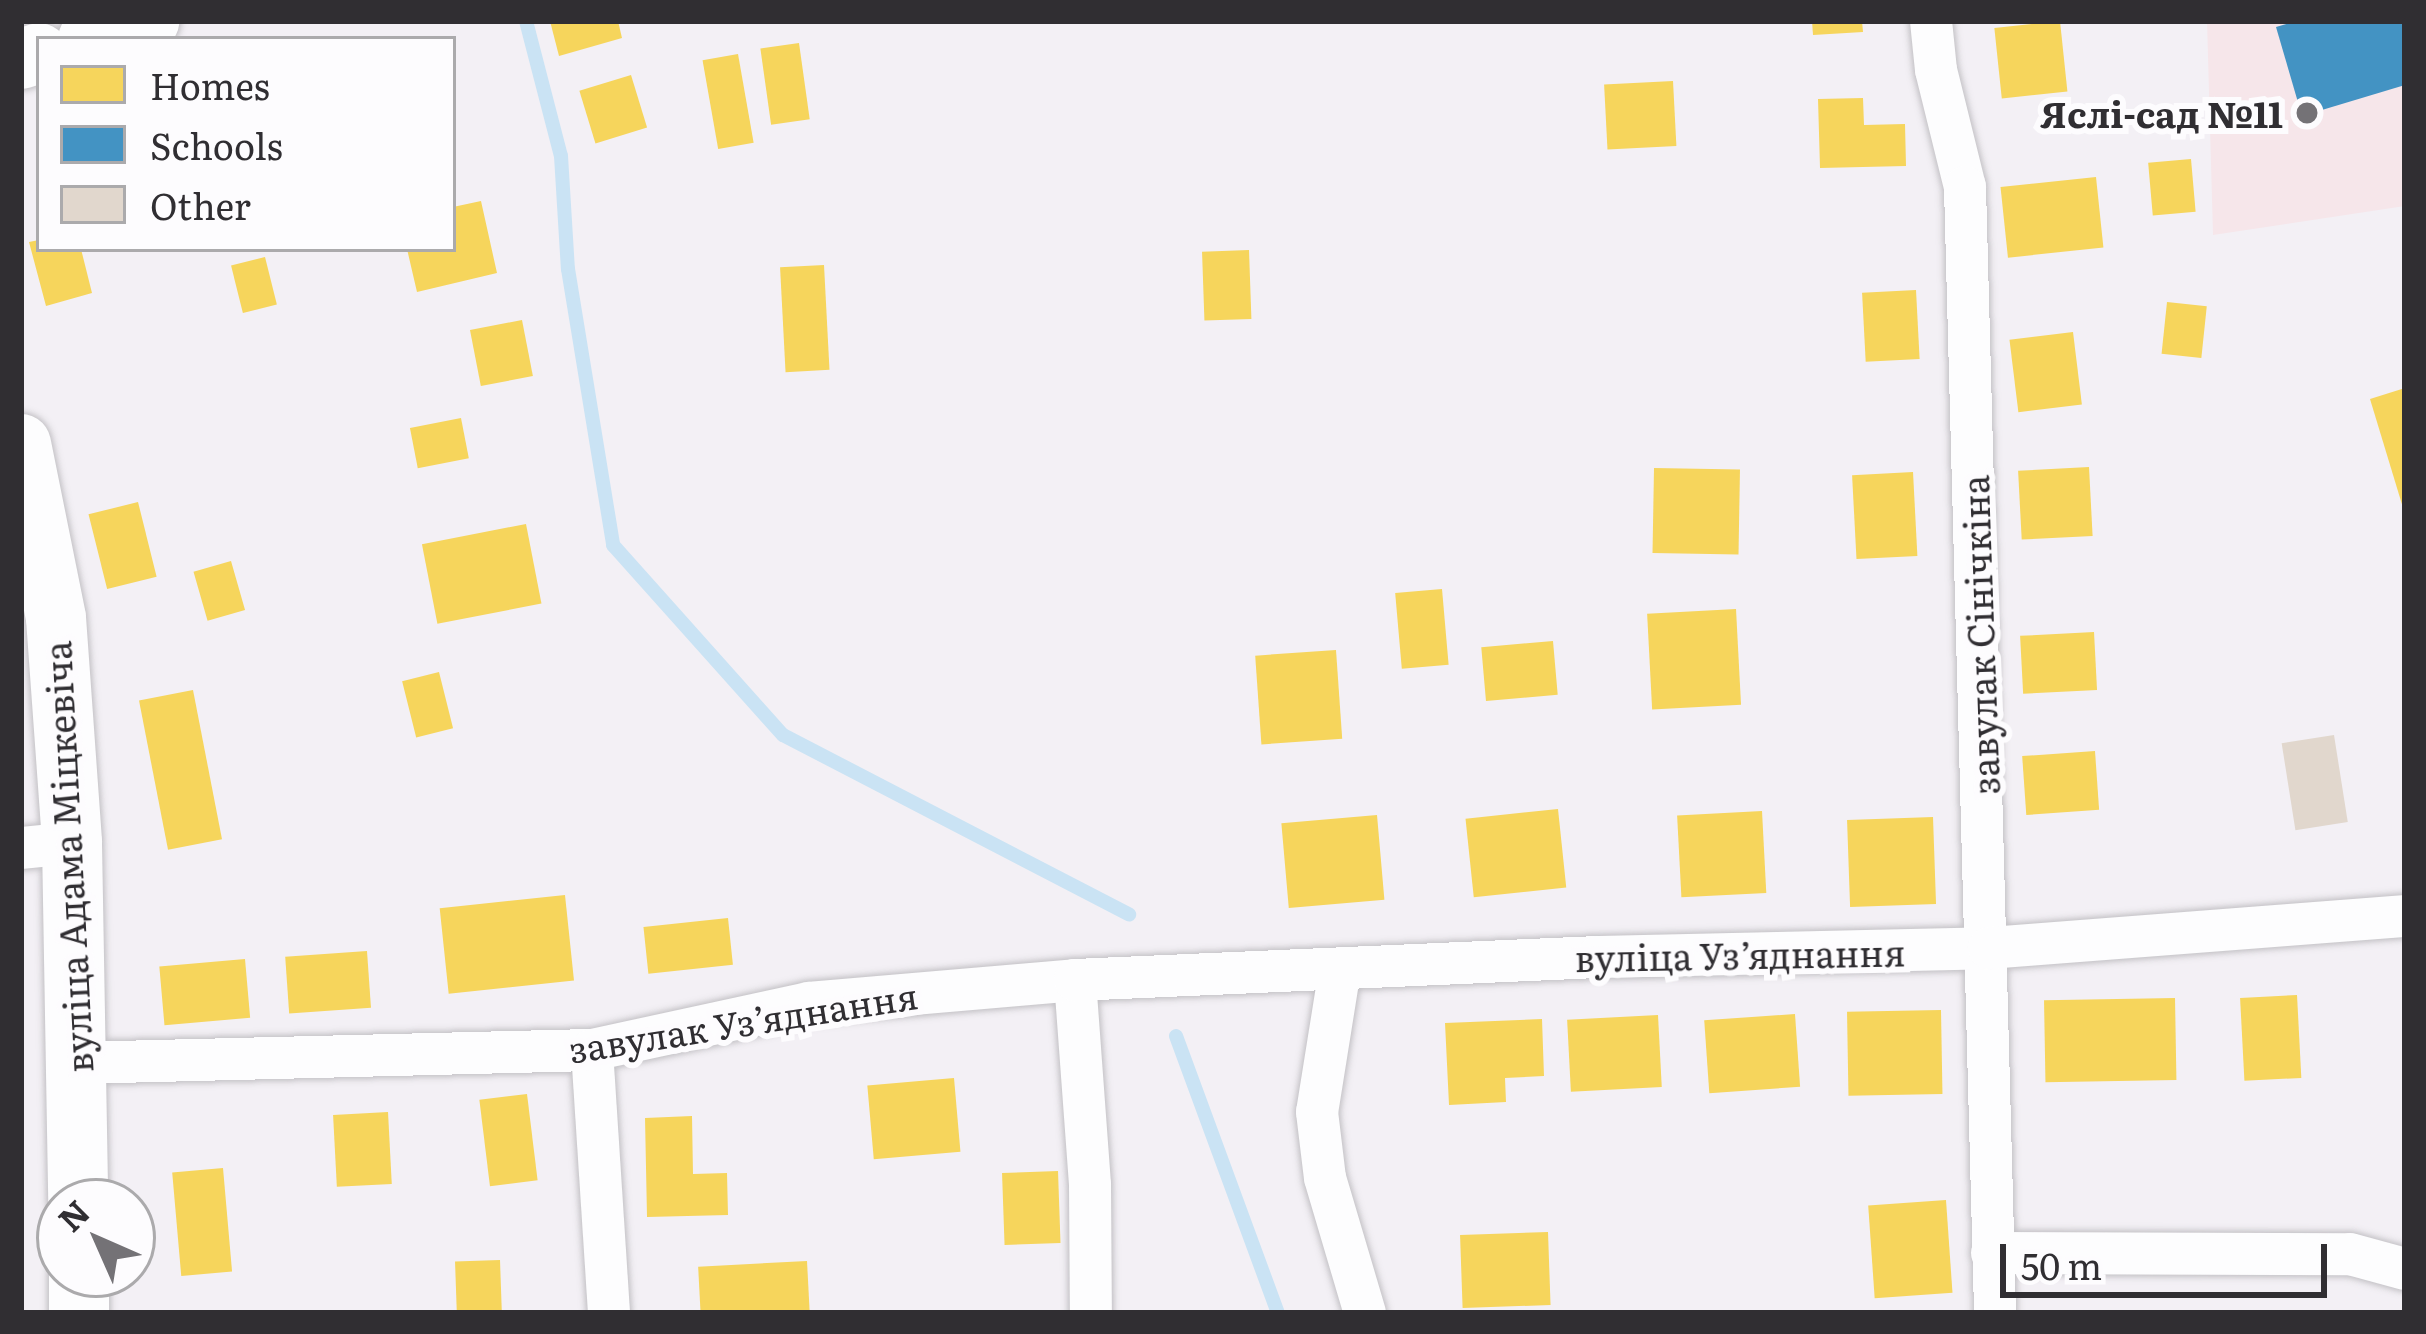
<!DOCTYPE html>
<html>
<head>
<meta charset="utf-8">
<style>
	body { margin:0 }
	#map { position:relative; width:2426px; height:1334px; overflow:hidden; background:#f3f0f5; font-family:Literata,serif }
	div>[style] { position:absolute }
	.education>* { inset:0; background:#f6e6ea }
	.homes>* { inset:0; background:#f6d55c; transform-origin:0 0 }
	.schools>* { inset:0; background:#4393c3 }
	.stream>* { height:14px; margin:-7px; padding:0 7px; transform-origin:7px; border-radius:7px; background:#cae3f4 }
	.building>* { inset:0; background:#e1d7cd; transform-origin:0 0 }
	.roads { filter:drop-shadow(0 0 3px #c3c1c5) drop-shadow(0 0 3px #c3c1c5) }
	.street>* { height:42px; margin:-21px; padding:0 21px; transform-origin:21px; border-radius:21px; background:#fdfdfe }
	.secondary>* { height:60px; margin:-30px; padding:0 30px; transform-origin:30px; border-radius:30px; background:#fdfdfe }
	.dots>* { width:33px; height:33px; translate:-50% -50%; box-sizing:border-box; border:6px solid #fdfcfe; border-radius:50% }
	span { translate:-50% -50%; white-space:nowrap; text-align:center; line-height:1.15; -webkit-text-stroke:12px #fdfcfe; paint-order:stroke }
	.poi-label { font-size:36px; color:#302e32; font-weight:700 }
	.right { translate:-100% -50%; text-align:right }
	.street-label { font-size:36px; color:#302e32 }
	.frame { position:absolute; inset:0; border:24px solid #302e32; pointer-events:none }
	.legend { position:absolute; left:36px; top:36px; width:420px; height:216px; box-sizing:border-box; background:#fdfcfe; border:3px solid #abaaac; margin:0; padding:15px 21px; list-style:none; font-size:36px; color:#302e32 }
	.legend li { display:flex; align-items:center; gap:24px; height:60px }
	.legend b { width:60px; border:3px solid #abaaac }
	.north { position:absolute; left:36px; top:1178px; width:120px; height:120px; box-sizing:border-box; background:#fdfcfe; border:3px solid #abaaac; border-radius:50%; rotate:315deg; font-size:33px; font-weight:700; line-height:48px; text-align:center; color:#302e32 }
	.north::after { content:''; display:block; margin:auto; width:42px; height:54px; background:#747276; clip-path:polygon(50% 0,100% 100%,50% 72%,0 100%) }
	.scale { position:absolute; left:2000px; top:1244px; width:327px; height:54px; box-sizing:border-box; border:6px solid #302e32; border-top:0; padding-left:15px; font-size:36px; line-height:42px; white-space:nowrap; color:#302e32; -webkit-text-stroke:9px #fdfcfe; paint-order:stroke }
</style>
</head>
<body>
<div id="map">
	<div class="education">
		<i style="clip-path:polygon(2207px 21px,2405px 21px,2405px 206px,2213px 235px)"></i>
	</div>
	<div class="homes">
		<i style="clip-path:polygon(550px 21px,618px 21px,622px 38px,559px 56px)"></i>
		<i style="clip-path:polygon(1812px 21px,1862px 21px,1863px 32px,1813px 35px)"></i>
		<i style="left:2060px;top:21px;width:71px;height:66px;rotate:84deg"></i>
		<i style="left:799px;top:43px;width:77px;height:39px;rotate:82deg"></i>
		<i style="left:738px;top:54px;width:90px;height:36px;rotate:80deg"></i>
		<i style="left:631px;top:75px;width:55px;height:54px;rotate:73deg"></i>
		<i style="left:1673px;top:81px;width:65px;height:69px;rotate:87deg"></i>
		<i style="clip-path:polygon(1863px 98px,1864px 125px,1905px 124px,1906px 166px,1820px 168px,1818px 99px)"></i>
		<i style="left:2191px;top:159px;width:53px;height:43px;rotate:85deg"></i>
		<i style="left:2096px;top:177px;width:71px;height:96px;rotate:84deg"></i>
		<i style="clip-path:polygon(481px 201px,497px 273px,417px 292px,407px 249px,453px 249px,453px 207px)"></i>
		<i style="clip-path:polygon(39px 240px,39px 249px,81px 249px,92px 293px,46px 306px,29px 242px)"></i>
		<i style="left:1249px;top:250px;width:69px;height:47px;rotate:88deg"></i>
		<i style="left:265px;top:257px;width:49px;height:35px;rotate:76deg"></i>
		<i style="left:824px;top:265px;width:105px;height:44px;rotate:87deg"></i>
		<i style="left:1916px;top:290px;width:69px;height:54px;rotate:87deg"></i>
		<i style="left:2167px;top:302px;width:40px;height:52px;rotate:6deg"></i>
		<i style="left:522px;top:320px;width:57px;height:53px;rotate:79deg"></i>
		<i style="left:2073px;top:332px;width:73px;height:64px;rotate:83deg"></i>
		<i style="clip-path:polygon(2405px 388px,2405px 511px,2404px 511px,2370px 399px)"></i>
		<i style="left:461px;top:418px;width:41px;height:52px;rotate:79deg"></i>
		<i style="left:2089px;top:467px;width:69px;height:71px;rotate:87deg"></i>
		<i style="left:1654px;top:468px;width:86px;height:85px;rotate:1deg"></i>
		<i style="left:1913px;top:472px;width:84px;height:61px;rotate:87deg"></i>
		<i style="left:138px;top:502px;width:77px;height:51px;rotate:76deg"></i>
		<i style="left:526px;top:524px;width:81px;height:106px;rotate:79deg"></i>
		<i style="left:231px;top:561px;width:51px;height:39px;rotate:74deg"></i>
		<i style="left:1442px;top:589px;width:76px;height:47px;rotate:85deg"></i>
		<i style="left:1736px;top:609px;width:96px;height:89px;rotate:87deg"></i>
		<i style="left:2094px;top:632px;width:58px;height:74px;rotate:87deg"></i>
		<i style="left:1553px;top:641px;width:54px;height:72px;rotate:85deg"></i>
		<i style="left:1336px;top:650px;width:89px;height:81px;rotate:86deg"></i>
		<i style="left:439px;top:672px;width:58px;height:38px;rotate:76deg"></i>
		<i style="left:193px;top:690px;width:152px;height:55px;rotate:79deg"></i>
		<i style="left:2095px;top:751px;width:59px;height:73px;rotate:86deg"></i>
		<i style="left:1558px;top:809px;width:79px;height:93px;rotate:84deg"></i>
		<i style="left:1762px;top:811px;width:82px;height:85px;rotate:87deg"></i>
		<i style="left:1377px;top:815px;width:85px;height:96px;rotate:85deg"></i>
		<i style="left:1933px;top:817px;width:87px;height:86px;rotate:88deg"></i>
		<i style="left:565px;top:895px;width:86px;height:126px;rotate:84deg"></i>
		<i style="left:728px;top:918px;width:47px;height:85px;rotate:84deg"></i>
		<i style="left:367px;top:951px;width:57px;height:82px;rotate:86deg"></i>
		<i style="left:245px;top:959px;width:59px;height:86px;rotate:85deg"></i>
		<i style="left:2297px;top:995px;width:83px;height:57px;rotate:87deg"></i>
		<i style="left:2175px;top:998px;width:82px;height:131px;rotate:89deg"></i>
		<i style="left:1941px;top:1010px;width:84px;height:94px;rotate:89deg"></i>
		<i style="left:1795px;top:1014px;width:73px;height:91px;rotate:86deg"></i>
		<i style="left:1658px;top:1015px;width:72px;height:91px;rotate:87deg"></i>
		<i style="clip-path:polygon(1542px 1019px,1544px 1076px,1505px 1078px,1506px 1102px,1449px 1105px,1445px 1023px)"></i>
		<i style="left:954px;top:1078px;width:74px;height:87px;rotate:85deg"></i>
		<i style="left:527px;top:1094px;width:87px;height:48px;rotate:83deg"></i>
		<i style="left:388px;top:1112px;width:72px;height:55px;rotate:87deg"></i>
		<i style="clip-path:polygon(692px 1116px,693px 1174px,727px 1173px,728px 1215px,647px 1217px,645px 1118px)"></i>
		<i style="left:223px;top:1168px;width:104px;height:51px;rotate:85deg"></i>
		<i style="left:1058px;top:1171px;width:72px;height:56px;rotate:88deg"></i>
		<i style="left:1946px;top:1200px;width:93px;height:78px;rotate:86deg"></i>
		<i style="left:1548px;top:1232px;width:73px;height:88px;rotate:88deg"></i>
		<i style="left:500px;top:1260px;width:53px;height:45px;rotate:88deg"></i>
		<i style="left:807px;top:1261px;width:52px;height:109px;rotate:87deg"></i>
	</div>
	<div class="schools">
		<i style="clip-path:polygon(2296px 21px,2405px 21px,2405px 85px,2302px 116px,2276px 27px)"></i>
	</div>
	<div class="stream">
		<i style="left:526px;top:21px;width:139px;rotate:75.5deg"></i>
		<i style="left:561px;top:156px;width:113px;rotate:86.5deg"></i>
		<i style="left:568px;top:269px;width:280px;rotate:80.7deg"></i>
		<i style="left:613px;top:545px;width:255px;rotate:48.2deg"></i>
		<i style="left:783px;top:735px;width:390px;rotate:27.4deg"></i>
		<i style="left:1176px;top:1036px;width:295px;rotate:69.8deg"></i>
	</div>
	<div class="building">
		<i style="left:2334px;top:735px;width:88px;height:53px;rotate:81deg"></i>
	</div>
	<div class="roads">
		<div class="street">
			<i style="left:1931px;top:21px;width:49px;rotate:84.2deg"></i>
			<i style="left:1936px;top:70px;width:121px;rotate:76.1deg"></i>
			<i style="left:1965px;top:187px;width:1126px;rotate:88.47deg"></i>
			<i style="left:21px;top:848px;width:51px;rotate:-5.6deg"></i>
			<i style="left:1340px;top:969px;width:145px;rotate:99.1deg"></i>
			<i style="left:1317px;top:1112px;width:66px;rotate:83.1deg"></i>
			<i style="left:1325px;top:1178px;width:141px;rotate:73.5deg"></i>
			<i style="left:1075px;top:980px;width:206px;rotate:85.8deg"></i>
			<i style="left:1090px;top:1185px;width:128px;rotate:89.6deg"></i>
			<i style="left:592px;top:1050px;width:264px;rotate:86.3deg"></i>
			<i style="left:77px;top:1063px;width:515px;rotate:-1.45deg"></i>
			<i style="left:592px;top:1050px;width:222px;rotate:-12.2deg"></i>
			<i style="left:809px;top:1003px;width:267px;rotate:-4.9deg"></i>
			<i style="left:1075px;top:980px;width:524px;rotate:-2.52deg"></i>
			<i style="left:1598px;top:957px;width:391px;rotate:-1.3deg"></i>
			<i style="left:1989px;top:948px;width:417px;rotate:-4.4deg"></i>
			<i style="left:1992px;top:1253px;width:358px;rotate:0.2deg"></i>
			<i style="left:2350px;top:1254px;width:57px;rotate:15.3deg"></i>
		</div>
		<div class="secondary">
			<i style="left:88px;top:39px;width:64px;rotate:-16.4deg"></i>
			<i style="left:21px;top:59px;width:19px;rotate:-18deg"></i>
			<i style="left:21px;top:444px;width:177px;rotate:78.6deg"></i>
			<i style="left:56px;top:618px;width:226px;rotate:85.9deg"></i>
			<i style="left:72px;top:843px;width:359px;rotate:89deg"></i>
			<i style="left:79px;top:1274px;width:39px;rotate:90deg"></i>
		</div>
	</div>
	<div class="dots">
		<i style="left:2307px;top:113px;background:#747276"></i>
	</div>
	<div class="poi-label">
		<span class="right" style="left:2283px;top:113px">Яслі-сад №11</span>
	</div>
	<div class="street-label">
		<span style="left:1979px;top:635px;rotate:-92deg">завулак Сінічкіна</span>
		<span style="left:67px;top:857px;rotate:-93deg">вуліца Адама Міцкевіча</span>
		<span style="left:1740px;top:954px;rotate:-1deg">вуліца Узʼяднання</span>
		<span style="left:743px;top:1021px;rotate:-9deg">завулак Узʼяднання</span>
	</div>
	<div class="frame"></div>
	<ul class="legend">
	<li><b style="height:33px;background:#f6d55c"></b>Homes</li>
	<li><b style="height:33px;background:#4393c3"></b>Schools</li>
	<li><b style="height:33px;background:#e1d7cd"></b>Other</li>
	</ul>
	<div class="north">N</div>
	<div class="scale">50 m</div>
</div>
</body>
</html>
